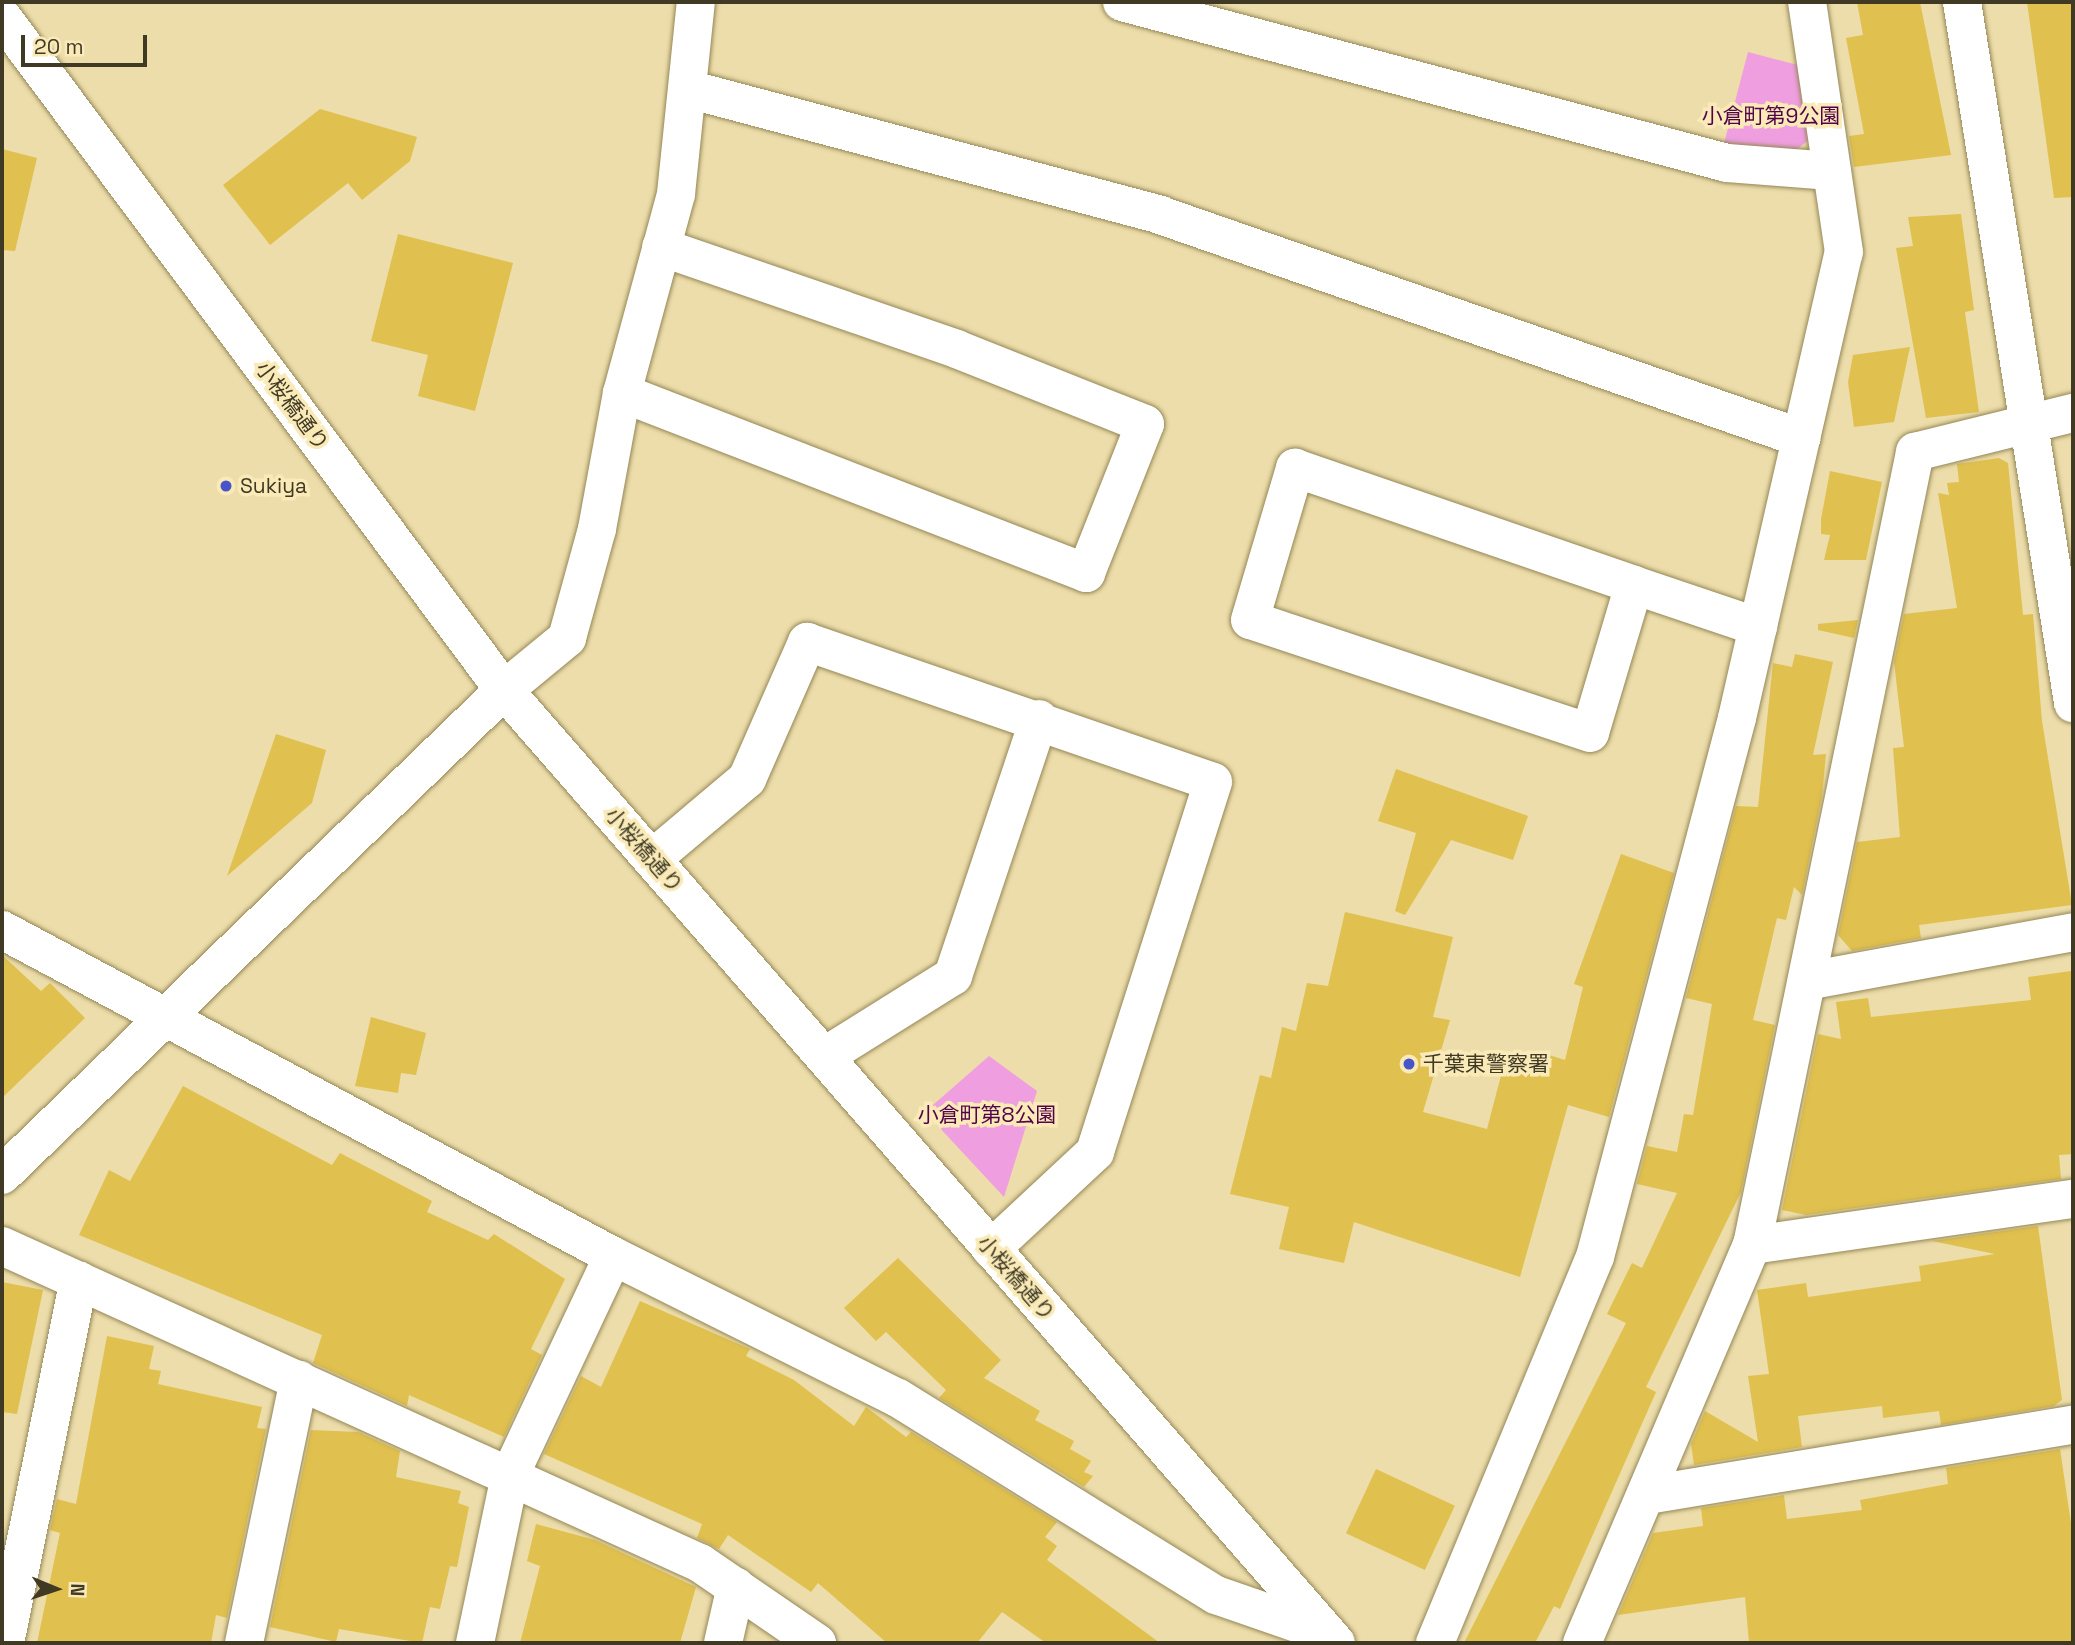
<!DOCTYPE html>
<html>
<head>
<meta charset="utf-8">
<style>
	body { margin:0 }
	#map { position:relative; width:2075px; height:1645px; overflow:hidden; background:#ecddaa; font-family:"Space Grotesk","Noto Sans JP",sans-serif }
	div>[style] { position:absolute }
	.green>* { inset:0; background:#ef9ee0 }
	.building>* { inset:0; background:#e0c04e; transform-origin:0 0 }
	.roads { filter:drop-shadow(0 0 2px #958757) drop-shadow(0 0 2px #958757) }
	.minor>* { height:38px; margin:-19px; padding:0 19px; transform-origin:19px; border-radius:19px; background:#fff }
	.tertiary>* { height:38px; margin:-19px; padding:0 19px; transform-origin:19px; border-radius:19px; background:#fff }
	.dots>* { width:19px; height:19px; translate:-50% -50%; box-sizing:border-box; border:4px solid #f9eab7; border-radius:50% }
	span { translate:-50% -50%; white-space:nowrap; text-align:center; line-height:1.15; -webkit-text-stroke:7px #f9eab7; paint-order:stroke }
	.park-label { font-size:21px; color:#52034a }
	.street-label { font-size:21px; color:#403a25 }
	.poi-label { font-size:21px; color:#403a25 }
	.left { translate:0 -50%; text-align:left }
	.frame { position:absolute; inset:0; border:4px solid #403a25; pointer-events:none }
	.north { position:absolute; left:21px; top:1554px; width:70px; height:70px; -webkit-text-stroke:5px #f9eab7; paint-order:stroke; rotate:92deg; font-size:19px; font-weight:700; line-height:28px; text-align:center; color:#403a25 }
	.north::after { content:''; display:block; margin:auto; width:24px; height:32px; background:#403a25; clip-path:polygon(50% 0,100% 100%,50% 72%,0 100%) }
	.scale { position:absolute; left:21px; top:35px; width:126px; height:32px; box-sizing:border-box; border:4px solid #403a25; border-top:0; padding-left:9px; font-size:21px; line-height:24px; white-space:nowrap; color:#403a25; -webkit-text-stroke:5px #f9eab7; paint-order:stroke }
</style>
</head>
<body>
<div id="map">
	<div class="green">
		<i style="clip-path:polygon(1748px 52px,1809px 68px,1810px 139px,1788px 156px,1721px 155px)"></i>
		<i style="clip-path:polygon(989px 1056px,1037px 1091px,1004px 1197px,925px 1112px)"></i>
	</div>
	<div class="building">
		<i style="clip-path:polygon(1857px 2px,1920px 2px,1951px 155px,1854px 167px,1849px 136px,1864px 134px,1846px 38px,1863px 35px)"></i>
		<i style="clip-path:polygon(2027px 2px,2073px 2px,2073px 197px,2054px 198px)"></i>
		<i style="clip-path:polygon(320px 109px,417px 137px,410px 161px,362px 200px,348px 183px,270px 245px,223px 185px)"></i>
		<i style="clip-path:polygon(2px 149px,37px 158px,15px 251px,2px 250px)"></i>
		<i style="clip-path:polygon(1961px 214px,1974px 310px,1965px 312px,1979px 412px,1926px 418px,1896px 248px,1913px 246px,1908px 217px)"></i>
		<i style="clip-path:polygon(398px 234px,513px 263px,475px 411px,418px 396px,428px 355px,371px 341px)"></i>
		<i style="clip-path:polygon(1910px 347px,1894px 422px,1854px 427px,1848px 382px,1853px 355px)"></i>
		<i style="clip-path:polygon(1999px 458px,2008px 463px,2023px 615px,2033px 614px,2042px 721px,2072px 905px,1919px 925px,1921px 938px,1852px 951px,1838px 935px,1857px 842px,1900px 837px,1893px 748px,1904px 747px,1894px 662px,1904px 614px,1957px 608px,1938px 493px,1949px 495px,1947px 483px,1959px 482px,1957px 464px)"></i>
		<i style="clip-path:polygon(1830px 471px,1882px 482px,1866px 560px,1824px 560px,1830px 535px,1821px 534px,1821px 519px)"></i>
		<i style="clip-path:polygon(1858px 620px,1854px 638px,1818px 630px,1818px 624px)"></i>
		<i style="clip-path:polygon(1795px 654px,1833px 662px,1813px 755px,1826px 754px,1822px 796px,1802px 895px,1794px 887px,1786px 920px,1777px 918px,1753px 1020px,1775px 1025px,1741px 1192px,1646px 1387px,1656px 1392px,1560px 1609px,1554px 1606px,1535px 1643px,1464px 1643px,1626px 1323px,1607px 1314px,1632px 1263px,1642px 1268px,1677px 1193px,1637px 1184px,1647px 1146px,1677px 1152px,1684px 1114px,1693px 1115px,1712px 1004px,1686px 998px,1736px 806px,1758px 807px,1773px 663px,1792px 667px)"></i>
		<i style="clip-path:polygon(276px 734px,326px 750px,312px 803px,227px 876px)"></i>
		<i style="clip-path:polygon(1396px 769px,1528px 816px,1513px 860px,1451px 840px,1405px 915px,1395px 911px,1416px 833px,1378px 821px)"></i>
		<i style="clip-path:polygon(1621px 854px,1674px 873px,1609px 1117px,1568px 1105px,1520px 1277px,1354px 1222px,1344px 1263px,1279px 1249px,1289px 1207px,1230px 1194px,1260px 1075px,1271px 1078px,1282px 1027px,1296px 1031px,1307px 983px,1328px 986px,1345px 912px,1453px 937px,1433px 1017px,1450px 1020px,1423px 1112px,1487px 1129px,1504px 1064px,1527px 1070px,1533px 1050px,1565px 1060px,1583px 987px,1574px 984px)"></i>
		<i style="clip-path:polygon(2px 955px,41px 991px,50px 983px,85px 1018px,2px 1098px)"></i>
		<i style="clip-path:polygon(2071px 971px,2073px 1154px,2059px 1155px,2061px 1179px,1806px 1215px,1782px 1210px,1818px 1034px,1841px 1039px,1836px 1002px,1868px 998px,1871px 1017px,2031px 1000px,2028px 977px)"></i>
		<i style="clip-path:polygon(371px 1017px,426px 1033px,416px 1075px,401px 1073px,398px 1093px,355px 1086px)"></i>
		<i style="clip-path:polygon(183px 1086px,332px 1165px,340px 1153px,432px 1201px,427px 1212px,488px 1240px,494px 1234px,565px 1279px,531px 1349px,542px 1355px,504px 1437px,409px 1395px,407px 1406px,313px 1363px,322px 1335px,79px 1235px,109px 1170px,130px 1181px)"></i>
		<i style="clip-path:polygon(2038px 1226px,2062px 1400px,2054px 1406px,1941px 1425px,1939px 1411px,1883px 1418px,1882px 1406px,1798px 1416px,1802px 1447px,1694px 1465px,1691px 1444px,1705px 1411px,1758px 1442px,1748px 1376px,1769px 1374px,1757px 1290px,1806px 1283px,1808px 1297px,1921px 1281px,1919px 1266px,1995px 1254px,1932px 1241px)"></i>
		<i style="clip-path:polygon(898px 1258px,1001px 1360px,984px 1378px,1040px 1411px,1035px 1420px,1074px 1441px,1070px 1449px,1091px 1461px,1084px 1472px,1093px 1476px,1084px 1487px,939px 1398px,946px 1390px,886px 1332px,876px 1341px,844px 1308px)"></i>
		<i style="clip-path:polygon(2px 1282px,43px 1290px,17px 1414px,2px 1412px)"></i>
		<i style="clip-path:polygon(640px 1301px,750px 1349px,746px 1356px,794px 1380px,854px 1426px,866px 1407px,906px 1437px,911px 1432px,1057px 1522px,1045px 1537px,1057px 1546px,1047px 1560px,1160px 1643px,1046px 1643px,1002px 1612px,977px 1643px,887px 1643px,818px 1583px,811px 1592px,728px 1535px,719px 1549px,697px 1538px,702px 1524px,544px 1454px,581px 1376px,601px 1387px)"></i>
		<i style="clip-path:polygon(107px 1336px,154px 1346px,149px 1369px,161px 1371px,158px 1384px,262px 1407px,257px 1428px,266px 1429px,227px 1618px,216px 1615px,211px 1643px,37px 1643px,60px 1533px,50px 1530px,57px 1499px,76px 1504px)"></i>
		<i style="clip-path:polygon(311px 1430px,358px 1432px,400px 1451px,396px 1477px,461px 1491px,458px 1503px,469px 1507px,457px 1567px,450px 1566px,440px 1609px,430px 1607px,422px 1643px,339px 1629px,336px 1642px,270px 1627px)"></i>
		<i style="clip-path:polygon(2060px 1449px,2073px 1537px,2073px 1643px,1749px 1643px,1745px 1597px,1618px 1615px,1653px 1533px,1703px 1526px,1701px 1508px,1784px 1495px,1787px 1519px,1862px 1510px,1860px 1500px,1948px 1484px,1946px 1468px)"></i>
		<i style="left:1376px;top:1469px;width:87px;height:71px;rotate:25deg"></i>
		<i style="clip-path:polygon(536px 1524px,595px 1540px,696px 1587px,680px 1643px,520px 1643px,540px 1566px,527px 1561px)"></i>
	</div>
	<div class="roads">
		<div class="minor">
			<i style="left:1122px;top:2px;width:626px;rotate:14.9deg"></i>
			<i style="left:1727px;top:163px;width:105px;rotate:4.4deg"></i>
			<i style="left:688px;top:89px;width:489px;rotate:14.9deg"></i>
			<i style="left:1160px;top:215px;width:679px;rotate:19.18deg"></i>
			<i style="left:622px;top:393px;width:498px;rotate:21.2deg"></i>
			<i style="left:1086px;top:573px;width:160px;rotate:-68.4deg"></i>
			<i style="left:1145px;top:424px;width:202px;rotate:-158.3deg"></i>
			<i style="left:957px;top:349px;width:313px;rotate:-161deg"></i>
			<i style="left:1634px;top:585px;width:154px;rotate:106.6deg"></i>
			<i style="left:1590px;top:733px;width:358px;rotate:-161.6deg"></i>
			<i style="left:1250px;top:620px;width:159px;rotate:-73.5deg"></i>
			<i style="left:1295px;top:468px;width:359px;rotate:19deg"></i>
			<i style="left:1634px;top:585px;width:131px;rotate:18.7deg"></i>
			<i style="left:504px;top:690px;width:82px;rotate:-39.5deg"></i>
			<i style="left:567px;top:638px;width:113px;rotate:-74.6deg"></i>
			<i style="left:597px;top:529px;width:138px;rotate:-79.6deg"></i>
			<i style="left:622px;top:393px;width:206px;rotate:-74.8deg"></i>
			<i style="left:676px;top:194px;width:193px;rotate:-84.1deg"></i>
			<i style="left:652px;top:859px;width:124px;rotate:-40.1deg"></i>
			<i style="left:747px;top:779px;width:150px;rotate:-66.3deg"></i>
			<i style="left:807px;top:642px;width:429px;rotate:19deg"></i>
			<i style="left:1213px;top:782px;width:388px;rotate:107.7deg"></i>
			<i style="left:1095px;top:1152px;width:142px;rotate:137deg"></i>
			<i style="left:2px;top:930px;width:693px;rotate:28.08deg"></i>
			<i style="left:613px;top:1256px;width:318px;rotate:26.5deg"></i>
			<i style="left:898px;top:1398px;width:374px;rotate:31.8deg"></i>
			<i style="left:1216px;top:1595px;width:113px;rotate:19.1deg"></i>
			<i style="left:1323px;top:1632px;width:14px;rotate:126deg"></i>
			<i style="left:1807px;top:981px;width:270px;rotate:-10.4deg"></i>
			<i style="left:825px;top:1056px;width:151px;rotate:-32deg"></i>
			<i style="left:953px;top:976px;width:271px;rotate:-71.5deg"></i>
			<i style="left:1752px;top:1245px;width:324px;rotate:-8.2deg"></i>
			<i style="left:2px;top:1246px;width:767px;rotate:24.43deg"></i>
			<i style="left:700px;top:1563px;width:142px;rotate:34.4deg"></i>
			<i style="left:1648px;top:1495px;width:431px;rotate:-9.4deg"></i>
			<i style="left:5px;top:1643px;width:370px;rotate:-78.5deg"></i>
			<i style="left:244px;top:1643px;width:269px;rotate:-78.2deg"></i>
			<i style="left:475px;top:1643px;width:172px;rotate:-78.2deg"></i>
			<i style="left:510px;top:1475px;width:242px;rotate:-64.8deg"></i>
			<i style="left:723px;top:1643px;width:58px;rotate:-77.2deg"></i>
			<i style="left:1435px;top:1643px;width:418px;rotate:-67.5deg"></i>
			<i style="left:1595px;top:1257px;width:557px;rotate:-75.24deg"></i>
			<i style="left:1737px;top:718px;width:478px;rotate:-77.1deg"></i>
			<i style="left:1844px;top:252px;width:253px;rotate:-98.4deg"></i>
			<i style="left:1582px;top:1643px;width:433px;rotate:-66.9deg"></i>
			<i style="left:1752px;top:1245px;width:810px;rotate:-78.38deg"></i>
			<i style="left:1915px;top:452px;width:163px;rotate:-13.9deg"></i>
		</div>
		<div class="tertiary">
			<i style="left:1962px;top:2px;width:710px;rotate:81deg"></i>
			<i style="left:2px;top:17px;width:840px;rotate:53.28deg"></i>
			<i style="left:504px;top:690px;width:1265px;rotate:48.88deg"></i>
			<i style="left:2px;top:1175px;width:698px;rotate:-44.01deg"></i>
		</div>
	</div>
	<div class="dots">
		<i style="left:226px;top:486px;background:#4854c9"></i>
		<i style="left:1409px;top:1064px;background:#4854c9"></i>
	</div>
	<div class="park-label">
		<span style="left:1771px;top:116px">小倉町第9公園</span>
		<span style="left:987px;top:1115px">小倉町第8公園</span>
	</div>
	<div class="street-label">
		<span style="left:292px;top:406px;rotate:53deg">小桜橋通り</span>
		<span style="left:644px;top:850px;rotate:49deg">小桜橋通り</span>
		<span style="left:1016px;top:1278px;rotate:49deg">小桜橋通り</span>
	</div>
	<div class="poi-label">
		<span class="left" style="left:240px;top:486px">Sukiya</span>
		<span class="left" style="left:1423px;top:1064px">千葉東警察署</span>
	</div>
	<div class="frame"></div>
	<div class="north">N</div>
	<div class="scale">20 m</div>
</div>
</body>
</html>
